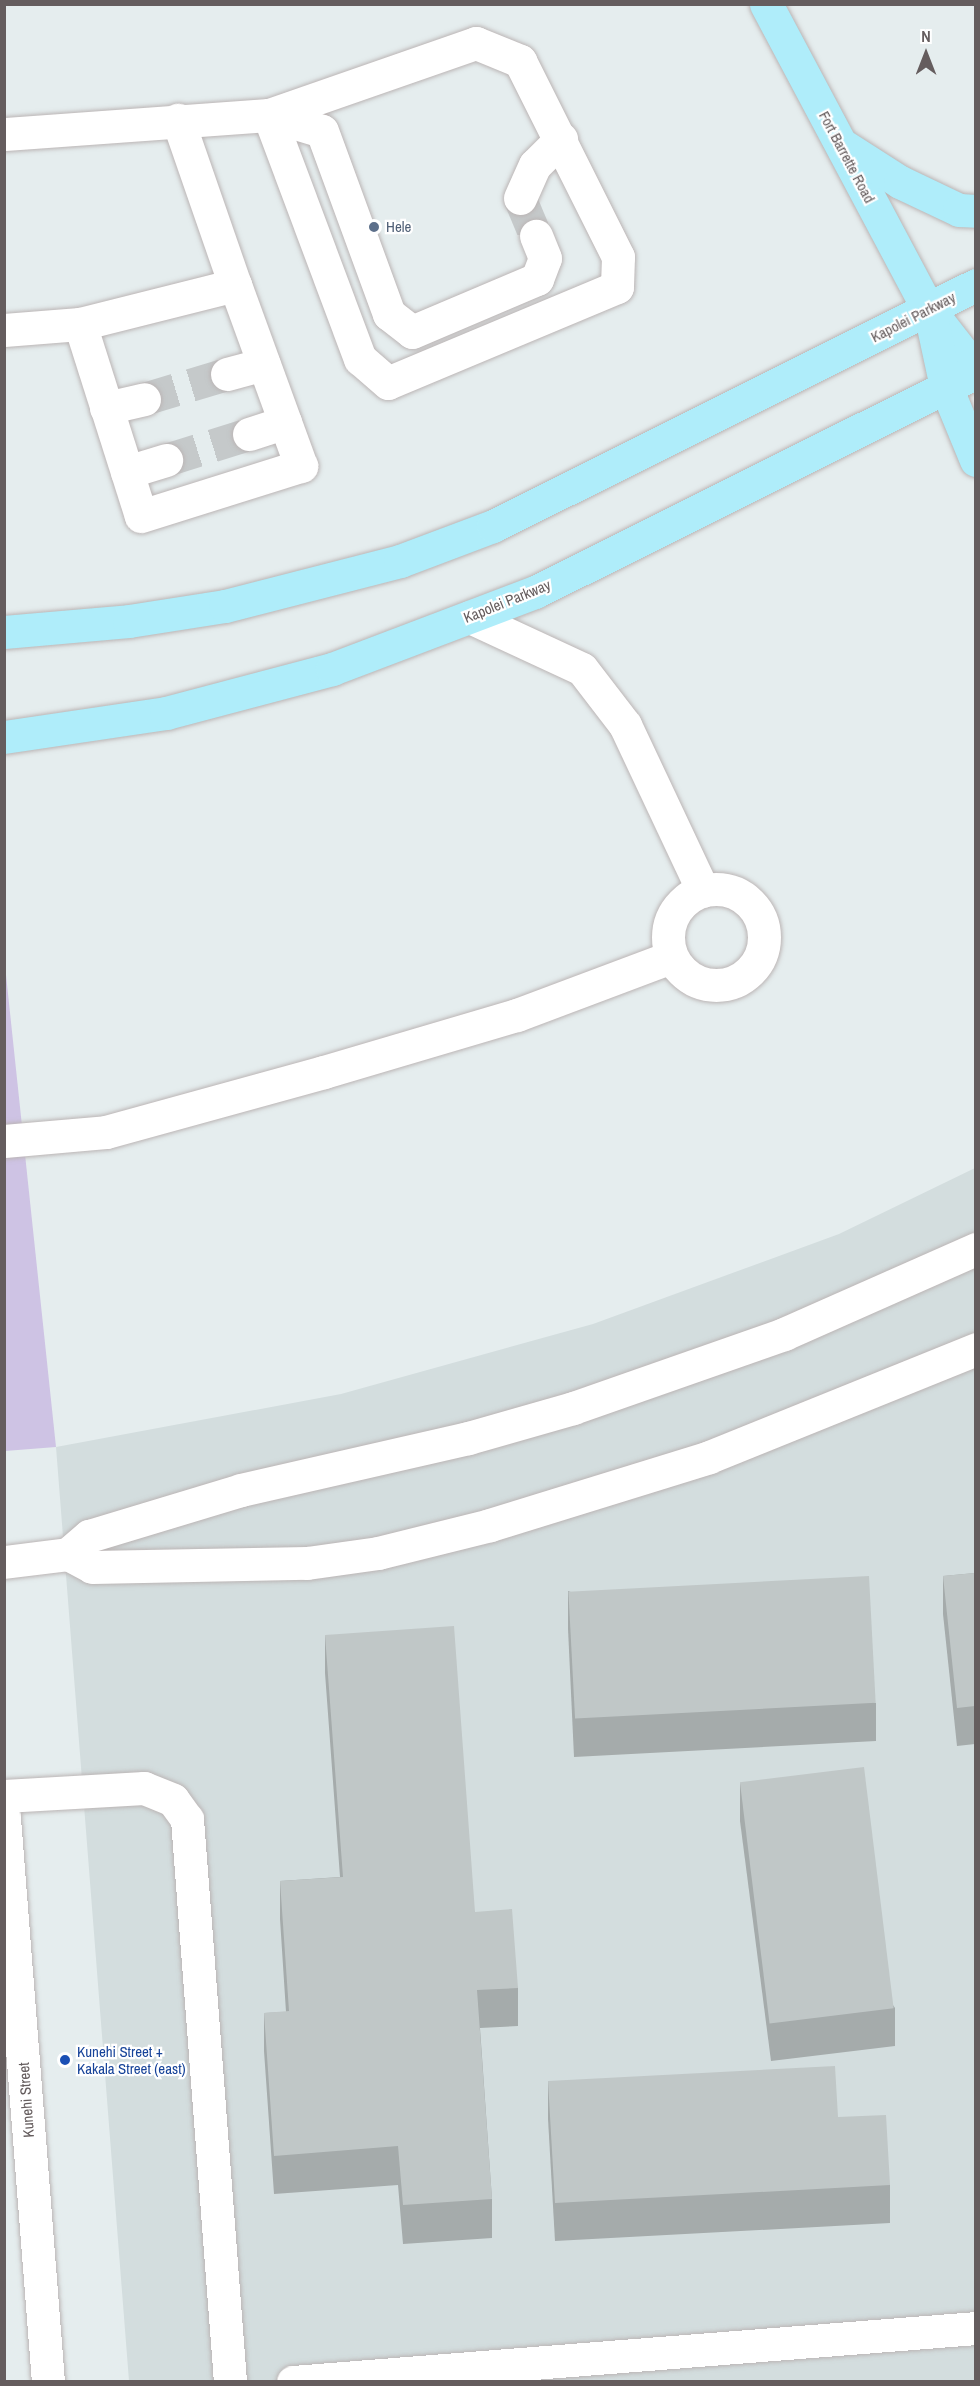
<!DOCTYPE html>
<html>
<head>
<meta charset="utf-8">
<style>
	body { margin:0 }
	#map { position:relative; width:980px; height:2386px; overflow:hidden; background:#e5edee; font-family:"Archivo Narrow",sans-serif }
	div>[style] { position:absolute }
	.education>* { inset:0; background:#d3ddde }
	.green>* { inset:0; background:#cec3e4 }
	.minor-tunnel>* { height:33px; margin-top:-16.5px; transform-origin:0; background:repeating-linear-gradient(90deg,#c5c9ca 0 33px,transparent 0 49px) }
	.roads { filter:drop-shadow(0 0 2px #bbb5b5) drop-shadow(0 0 2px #bbb5b5) }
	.minor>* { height:33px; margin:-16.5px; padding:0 16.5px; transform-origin:16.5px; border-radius:16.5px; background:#fff }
	.minor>.ring { margin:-16.5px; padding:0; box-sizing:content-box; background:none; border:33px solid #fff; border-radius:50% }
	.major>* { height:33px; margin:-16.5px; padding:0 16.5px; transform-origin:16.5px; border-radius:16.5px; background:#afedfa }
	.wall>* { inset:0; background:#a5abab }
	.building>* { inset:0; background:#c0c7c7; transform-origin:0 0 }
	.dots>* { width:16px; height:16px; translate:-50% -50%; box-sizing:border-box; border:3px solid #fff; border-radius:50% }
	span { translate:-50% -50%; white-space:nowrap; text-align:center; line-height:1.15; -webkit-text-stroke:4.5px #fff; paint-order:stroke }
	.street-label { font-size:15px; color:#655d5e }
	.service-label { font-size:15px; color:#4e5e75 }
	.left { translate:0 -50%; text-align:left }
	.transit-label { font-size:15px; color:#164399 }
	.frame { position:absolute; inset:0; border:6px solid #655d5e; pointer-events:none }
	.north { position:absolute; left:896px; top:24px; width:60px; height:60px; -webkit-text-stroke:4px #fff; paint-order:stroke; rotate:0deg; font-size:16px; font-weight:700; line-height:24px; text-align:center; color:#655d5e }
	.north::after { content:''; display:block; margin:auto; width:21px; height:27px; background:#655d5e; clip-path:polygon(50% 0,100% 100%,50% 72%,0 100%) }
</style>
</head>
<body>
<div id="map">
	<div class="education">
		<i style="clip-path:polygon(975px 1168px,975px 2381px,129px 2381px,56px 1447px,341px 1394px,593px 1324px,839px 1234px)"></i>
	</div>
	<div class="green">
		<i style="clip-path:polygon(4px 956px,56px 1447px,5px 1451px,4px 1451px)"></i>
	</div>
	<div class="minor-tunnel">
		<i style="left:520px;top:198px;width:41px;rotate:67.2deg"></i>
		<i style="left:144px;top:399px;width:87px;rotate:-16.8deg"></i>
		<i style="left:166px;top:460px;width:87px;rotate:-17.4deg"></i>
	</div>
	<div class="roads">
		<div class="minor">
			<i style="left:269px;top:115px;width:55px;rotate:16.8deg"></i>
			<i style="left:322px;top:131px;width:195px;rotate:69.9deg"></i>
			<i style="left:389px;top:314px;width:29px;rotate:38deg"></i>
			<i style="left:412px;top:332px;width:136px;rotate:-23deg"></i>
			<i style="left:537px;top:279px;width:22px;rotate:-69deg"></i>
			<i style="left:545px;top:258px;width:24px;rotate:-112deg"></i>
			<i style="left:4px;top:134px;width:266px;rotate:-4.1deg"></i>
			<i style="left:269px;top:115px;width:219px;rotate:-19.2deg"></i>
			<i style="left:476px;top:43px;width:48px;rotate:22.2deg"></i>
			<i style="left:520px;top:61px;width:219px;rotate:63.4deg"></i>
			<i style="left:618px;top:257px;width:30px;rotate:92deg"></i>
			<i style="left:617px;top:287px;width:248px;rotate:157.3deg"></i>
			<i style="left:388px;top:383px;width:37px;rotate:-139deg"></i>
			<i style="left:360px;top:359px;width:260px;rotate:-110.5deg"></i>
			<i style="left:520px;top:198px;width:36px;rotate:-66deg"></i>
			<i style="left:535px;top:165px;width:37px;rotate:-45deg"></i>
			<i style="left:80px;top:324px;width:201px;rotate:72.4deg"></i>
			<i style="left:141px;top:516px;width:168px;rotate:-17.4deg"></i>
			<i style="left:301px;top:466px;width:193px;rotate:-110deg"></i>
			<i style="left:4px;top:330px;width:76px;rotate:-4.5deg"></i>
			<i style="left:80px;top:324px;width:160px;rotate:-14.1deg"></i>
			<i style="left:235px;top:285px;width:175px;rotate:-109.1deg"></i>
			<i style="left:227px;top:374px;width:38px;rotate:-15deg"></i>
			<i style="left:106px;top:408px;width:39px;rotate:-13deg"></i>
			<i style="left:249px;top:434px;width:38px;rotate:-18deg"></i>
			<i style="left:127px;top:472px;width:41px;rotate:-17.1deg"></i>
			<i style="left:470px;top:617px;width:123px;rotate:24.9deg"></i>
			<i style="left:582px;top:669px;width:71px;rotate:52.5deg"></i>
			<i style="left:625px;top:725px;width:183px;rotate:64.8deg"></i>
			<i class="ring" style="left:668px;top:889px;width:63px;height:63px"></i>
			<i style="left:4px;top:1141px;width:102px;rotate:-5deg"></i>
			<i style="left:106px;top:1132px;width:226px;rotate:-15.4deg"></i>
			<i style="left:324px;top:1072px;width:201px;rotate:-16.5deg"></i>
			<i style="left:517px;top:1015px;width:165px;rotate:-20.6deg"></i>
			<i style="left:68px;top:1554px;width:27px;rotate:28deg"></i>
			<i style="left:92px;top:1567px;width:215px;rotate:-1.1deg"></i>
			<i style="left:307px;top:1563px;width:72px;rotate:-8deg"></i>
			<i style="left:378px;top:1553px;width:115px;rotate:-14deg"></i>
			<i style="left:490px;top:1525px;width:229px;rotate:-17.2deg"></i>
			<i style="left:709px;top:1457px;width:288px;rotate:-22deg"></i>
			<i style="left:4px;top:1562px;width:64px;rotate:-7.1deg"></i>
			<i style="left:68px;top:1554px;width:28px;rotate:-41deg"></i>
			<i style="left:89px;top:1536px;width:159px;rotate:-16.8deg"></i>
			<i style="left:241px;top:1490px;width:233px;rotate:-12.9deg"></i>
			<i style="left:468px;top:1438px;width:109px;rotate:-15.9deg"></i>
			<i style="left:573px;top:1408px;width:224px;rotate:-19.3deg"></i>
			<i style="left:784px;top:1334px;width:210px;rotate:-23.9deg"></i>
			<i style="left:4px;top:1796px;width:140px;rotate:-3.3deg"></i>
			<i style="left:144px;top:1788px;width:31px;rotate:22deg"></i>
			<i style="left:173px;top:1800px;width:24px;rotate:54deg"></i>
			<i style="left:187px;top:1819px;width:565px;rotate:85.63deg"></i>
			<i style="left:4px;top:1818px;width:566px;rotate:85.54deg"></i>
			<i style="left:293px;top:2382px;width:685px;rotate:-4.52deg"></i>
		</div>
		<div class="major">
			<i style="left:766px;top:4px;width:347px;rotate:62deg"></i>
			<i style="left:929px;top:310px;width:76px;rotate:51.9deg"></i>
			<i style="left:842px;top:145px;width:69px;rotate:32.5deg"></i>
			<i style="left:900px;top:182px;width:65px;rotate:25.4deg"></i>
			<i style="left:959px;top:210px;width:17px;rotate:3deg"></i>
			<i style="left:931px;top:317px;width:72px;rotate:77.9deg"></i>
			<i style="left:946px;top:387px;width:79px;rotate:67.7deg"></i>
			<i style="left:4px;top:632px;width:125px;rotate:-5deg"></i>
			<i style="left:129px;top:621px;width:97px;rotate:-8.9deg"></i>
			<i style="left:225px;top:606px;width:181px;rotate:-14.4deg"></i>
			<i style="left:400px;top:561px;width:99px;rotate:-20.6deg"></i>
			<i style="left:493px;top:526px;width:540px;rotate:-26.52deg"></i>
			<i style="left:4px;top:737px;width:164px;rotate:-8.4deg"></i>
			<i style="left:166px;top:713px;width:172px;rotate:-14.8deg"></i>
			<i style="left:332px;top:669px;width:217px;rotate:-20.8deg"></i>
			<i style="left:535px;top:592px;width:493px;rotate:-26.5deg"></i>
		</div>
	</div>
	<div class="wall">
		<i style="clip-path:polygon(975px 1573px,975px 1744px,957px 1746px,943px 1614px,943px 1576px)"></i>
		<i style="clip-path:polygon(568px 1591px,876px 1703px,876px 1741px,574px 1757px,568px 1629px)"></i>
		<i style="clip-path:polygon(325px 1635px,475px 1912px,518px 1988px,518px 2026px,480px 2028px,492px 2199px,492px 2238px,403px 2244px,398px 2185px,274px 2194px,264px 2051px,264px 2013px,286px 2012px,280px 1919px,280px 1881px,340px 1877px,325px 1673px)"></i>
		<i style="clip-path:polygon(740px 1783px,895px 2008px,895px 2046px,771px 2061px,740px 1821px)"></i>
		<i style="clip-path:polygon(548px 2081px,838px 2117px,890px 2185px,890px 2223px,555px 2241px,548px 2119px)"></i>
	</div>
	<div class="building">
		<i style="clip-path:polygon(975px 1573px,975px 1706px,957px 1708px,943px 1576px)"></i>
		<i style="left:869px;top:1576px;width:127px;height:301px;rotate:87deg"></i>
		<i style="clip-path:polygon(454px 1626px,475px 1912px,512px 1909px,518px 1988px,477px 1990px,492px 2199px,403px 2205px,398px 2146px,274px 2156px,264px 2013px,289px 2011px,280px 1881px,343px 1877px,325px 1635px)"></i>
		<i style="left:864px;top:1767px;width:243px;height:125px;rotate:83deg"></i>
		<i style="clip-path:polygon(835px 2066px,838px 2117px,886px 2115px,890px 2185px,555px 2203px,548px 2081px)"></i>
	</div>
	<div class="dots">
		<i style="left:374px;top:227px;background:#5c6f8a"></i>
		<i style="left:65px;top:2060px;background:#1a4fb4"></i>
	</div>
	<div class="street-label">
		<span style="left:847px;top:157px;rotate:62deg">Fort Barrette Road</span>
		<span style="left:913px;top:317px;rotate:-27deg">Kapolei Parkway</span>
		<span style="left:507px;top:601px;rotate:-22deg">Kapolei Parkway</span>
		<span style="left:26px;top:2100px;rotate:-94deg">Kunehi Street</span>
	</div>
	<div class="service-label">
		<span class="left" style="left:386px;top:227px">Hele</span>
	</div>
	<div class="transit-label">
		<span class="left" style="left:77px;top:2060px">Kunehi Street +<br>Kakala Street (east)</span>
	</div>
	<div class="frame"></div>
	<div class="north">N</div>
</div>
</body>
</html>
